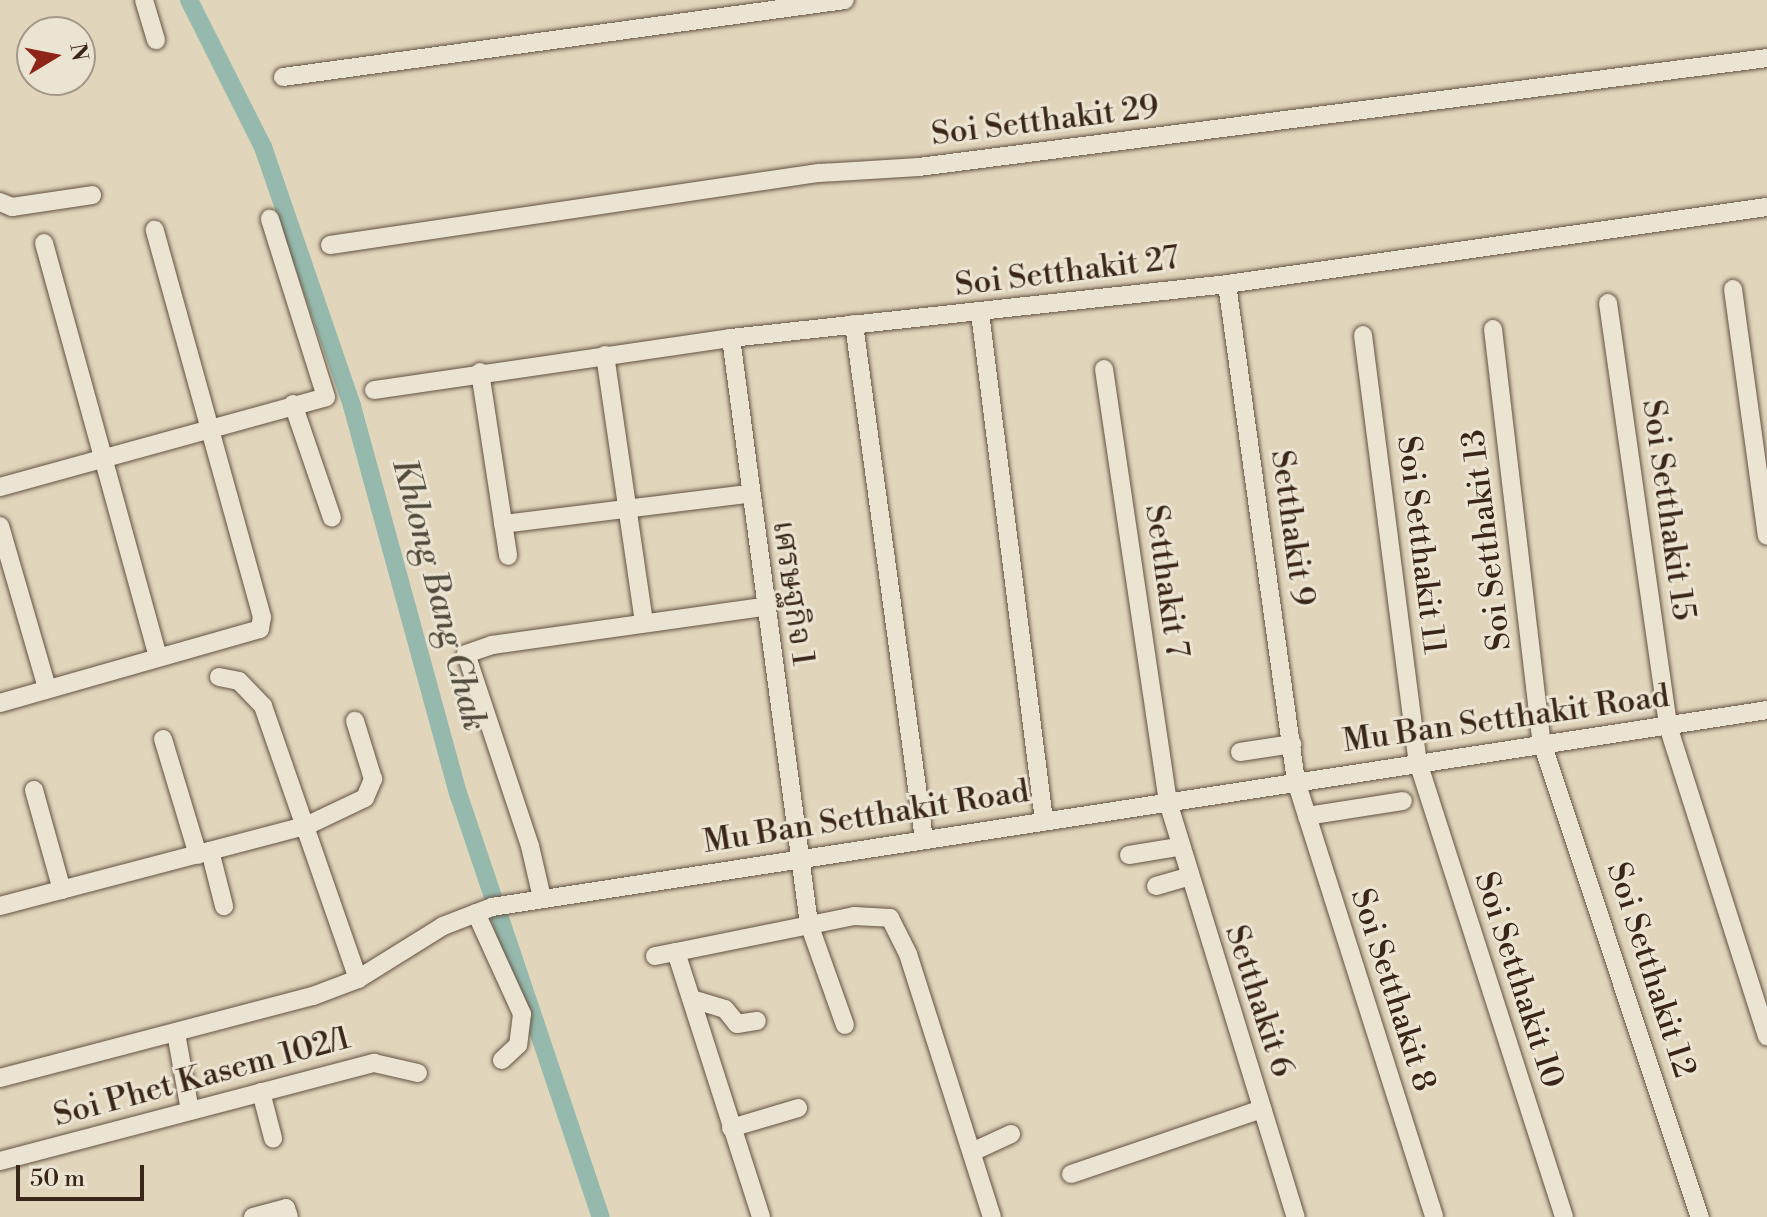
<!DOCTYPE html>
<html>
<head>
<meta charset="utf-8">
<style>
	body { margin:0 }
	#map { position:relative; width:1767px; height:1217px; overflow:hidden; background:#e1d5bc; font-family:"Libre Bodoni","Noto Serif Thai",serif }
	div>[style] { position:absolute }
	.canal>* { height:18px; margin:-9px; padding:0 9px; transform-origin:9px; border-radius:9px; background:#95b9ad }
	.roads { filter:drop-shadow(0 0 2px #635241) drop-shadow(0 0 2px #635241) }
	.minor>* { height:18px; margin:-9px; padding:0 9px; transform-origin:9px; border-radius:9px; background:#ece4d3 }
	span { translate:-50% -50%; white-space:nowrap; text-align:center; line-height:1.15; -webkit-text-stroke:6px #ece4d3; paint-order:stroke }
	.street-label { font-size:32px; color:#392618 }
	.water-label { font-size:34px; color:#504b3d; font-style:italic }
	.north { position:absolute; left:16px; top:16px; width:80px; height:80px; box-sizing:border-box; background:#ece4d3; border:2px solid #a49888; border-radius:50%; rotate:80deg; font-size:22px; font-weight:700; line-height:32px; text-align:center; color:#392618 }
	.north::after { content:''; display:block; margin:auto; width:28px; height:36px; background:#8f2418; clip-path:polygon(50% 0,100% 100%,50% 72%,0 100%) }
	.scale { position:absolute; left:16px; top:1165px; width:128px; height:36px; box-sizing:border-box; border:4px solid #392618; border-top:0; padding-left:10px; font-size:24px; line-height:28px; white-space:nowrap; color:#392618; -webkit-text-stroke:6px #ece4d3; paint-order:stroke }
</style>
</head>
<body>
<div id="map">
	<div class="canal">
		<i style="left:189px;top:0;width:165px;rotate:63.3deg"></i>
		<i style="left:263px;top:147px;width:274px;rotate:71deg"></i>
		<i style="left:352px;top:406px;width:404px;rotate:74.7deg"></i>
		<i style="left:459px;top:796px;width:444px;rotate:71.4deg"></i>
	</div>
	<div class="roads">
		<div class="minor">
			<i style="left:144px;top:0;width:42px;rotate:73.3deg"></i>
			<i style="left:283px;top:77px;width:567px;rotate:-7.8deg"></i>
			<i style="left:0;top:202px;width:13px;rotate:23deg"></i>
			<i style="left:12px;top:207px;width:81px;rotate:-8.5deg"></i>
			<i style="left:44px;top:243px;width:429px;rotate:74.6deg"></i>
			<i style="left:330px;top:245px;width:494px;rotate:-8.4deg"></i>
			<i style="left:819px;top:173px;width:100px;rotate:-3.4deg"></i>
			<i style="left:919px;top:167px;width:855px;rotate:-7.32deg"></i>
			<i style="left:1227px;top:284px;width:502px;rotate:82.1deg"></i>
			<i style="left:1296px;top:781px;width:457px;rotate:72.4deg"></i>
			<i style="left:1733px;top:289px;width:249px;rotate:82.2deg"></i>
			<i style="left:1608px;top:303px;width:427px;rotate:81.9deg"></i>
			<i style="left:1668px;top:726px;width:326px;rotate:72.3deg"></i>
			<i style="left:980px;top:313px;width:511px;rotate:82.81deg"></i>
			<i style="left:854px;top:324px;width:520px;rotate:82.26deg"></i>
			<i style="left:1493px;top:329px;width:417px;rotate:83.3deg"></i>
			<i style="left:1542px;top:743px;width:500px;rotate:71.6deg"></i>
			<i style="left:1363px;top:335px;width:431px;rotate:82.7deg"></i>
			<i style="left:1418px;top:762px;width:478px;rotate:72.2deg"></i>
			<i style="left:731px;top:338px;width:591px;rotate:82.42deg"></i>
			<i style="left:809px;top:924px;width:107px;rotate:70.4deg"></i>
			<i style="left:605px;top:355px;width:271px;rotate:81.7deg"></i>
			<i style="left:1104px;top:369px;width:438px;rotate:81.6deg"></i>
			<i style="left:1168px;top:802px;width:434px;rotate:72.9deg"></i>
			<i style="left:480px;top:372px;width:186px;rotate:81.3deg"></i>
			<i style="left:374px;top:390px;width:361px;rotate:-8.3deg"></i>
			<i style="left:731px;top:338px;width:499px;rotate:-6.2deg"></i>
			<i style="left:1227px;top:284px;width:545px;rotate:-8.12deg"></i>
			<i style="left:293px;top:404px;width:120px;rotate:71.1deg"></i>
			<i style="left:0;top:487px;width:338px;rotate:-15.4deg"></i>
			<i style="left:326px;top:397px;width:187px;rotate:-107.5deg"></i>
			<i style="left:503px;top:524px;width:248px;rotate:-7deg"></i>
			<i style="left:0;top:526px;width:169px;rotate:73.8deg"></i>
			<i style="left:219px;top:677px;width:20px;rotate:11deg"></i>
			<i style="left:239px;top:681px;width:35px;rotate:46deg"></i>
			<i style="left:263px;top:706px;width:289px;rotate:70.8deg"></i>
			<i style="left:0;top:703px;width:270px;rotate:-15.9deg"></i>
			<i style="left:260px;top:629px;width:12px;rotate:-81deg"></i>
			<i style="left:262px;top:617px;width:402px;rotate:-105.5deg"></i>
			<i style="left:163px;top:739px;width:121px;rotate:73.2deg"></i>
			<i style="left:1240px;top:752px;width:53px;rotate:-8.7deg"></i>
			<i style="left:34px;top:790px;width:104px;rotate:74.4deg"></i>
			<i style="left:1307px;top:816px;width:97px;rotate:-8.9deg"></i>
			<i style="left:210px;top:851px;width:57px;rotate:75.7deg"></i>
			<i style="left:1129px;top:855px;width:50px;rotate:-9.3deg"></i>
			<i style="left:1156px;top:886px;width:32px;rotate:-16deg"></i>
			<i style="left:542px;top:898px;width:53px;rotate:-103deg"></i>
			<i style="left:530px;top:846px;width:202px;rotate:-108.4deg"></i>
			<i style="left:466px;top:654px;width:28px;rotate:-19deg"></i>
			<i style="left:492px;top:645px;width:275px;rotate:-8deg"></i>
			<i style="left:0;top:906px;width:316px;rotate:-14.7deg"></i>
			<i style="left:306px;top:826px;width:65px;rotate:-25.4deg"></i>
			<i style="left:365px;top:798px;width:21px;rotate:-67deg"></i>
			<i style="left:373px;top:779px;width:61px;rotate:-107.2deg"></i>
			<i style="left:476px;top:913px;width:111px;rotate:65.5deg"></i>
			<i style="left:522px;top:1014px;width:31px;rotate:97deg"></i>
			<i style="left:518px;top:1045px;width:22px;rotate:137deg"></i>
			<i style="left:676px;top:952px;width:182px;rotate:-11.4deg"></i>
			<i style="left:854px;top:916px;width:36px;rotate:3deg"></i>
			<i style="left:890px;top:918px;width:40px;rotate:63.4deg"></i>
			<i style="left:908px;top:954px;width:276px;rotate:72.3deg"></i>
			<i style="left:655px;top:956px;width:21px;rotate:-11deg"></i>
			<i style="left:676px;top:952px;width:278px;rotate:72.2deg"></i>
			<i style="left:692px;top:999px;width:34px;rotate:17deg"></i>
			<i style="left:725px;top:1009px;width:19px;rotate:51deg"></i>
			<i style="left:737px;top:1024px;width:20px;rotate:-9deg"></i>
			<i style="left:176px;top:1033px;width:79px;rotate:79.8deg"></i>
			<i style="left:0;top:1078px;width:324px;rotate:-14.7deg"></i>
			<i style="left:313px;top:996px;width:48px;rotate:-20.7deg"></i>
			<i style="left:358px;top:979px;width:100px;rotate:-31.9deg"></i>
			<i style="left:443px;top:926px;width:53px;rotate:-21.2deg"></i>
			<i style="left:492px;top:907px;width:1290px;rotate:-8.78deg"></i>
			<i style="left:261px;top:1092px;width:48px;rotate:75.4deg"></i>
			<i style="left:731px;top:1128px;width:70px;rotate:-16.6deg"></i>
			<i style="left:972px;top:1152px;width:43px;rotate:-24.8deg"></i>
			<i style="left:0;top:1161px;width:387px;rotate:-14.7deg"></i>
			<i style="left:374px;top:1063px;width:45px;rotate:12.8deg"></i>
			<i style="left:1071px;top:1174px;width:202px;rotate:-18.8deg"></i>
			<i style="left:253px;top:1217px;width:34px;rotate:-15deg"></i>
			<i style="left:286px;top:1208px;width:9px;rotate:72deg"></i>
		</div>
	</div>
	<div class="street-label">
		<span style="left:1045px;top:121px;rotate:-7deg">Soi Setthakit 29</span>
		<span style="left:1067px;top:272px;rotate:-7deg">Soi Setthakit 27</span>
		<span style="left:1668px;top:510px;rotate:82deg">Soi Setthakit 15</span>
		<span style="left:1292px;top:528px;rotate:82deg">Setthakit 9</span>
		<span style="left:1487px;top:540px;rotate:-97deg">Soi Setthakit 13</span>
		<span style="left:1421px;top:545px;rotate:83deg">Soi Setthakit 11</span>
		<span style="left:1166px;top:581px;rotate:82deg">Setthakit 7</span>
		<span style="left:793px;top:593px;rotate:82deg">เศรษฐกิจ 1</span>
		<span style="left:1506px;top:719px;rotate:-8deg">Mu Ban Setthakit Road</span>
		<span style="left:866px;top:817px;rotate:-9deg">Mu Ban Setthakit Road</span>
		<span style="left:1651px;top:970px;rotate:72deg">Soi Setthakit 12</span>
		<span style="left:1519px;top:980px;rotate:72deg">Soi Setthakit 10</span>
		<span style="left:1393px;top:990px;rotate:72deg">Soi Setthakit 8</span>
		<span style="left:1259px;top:1001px;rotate:72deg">Setthakit 6</span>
		<span style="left:202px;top:1077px;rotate:-15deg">Soi Phet Kasem 102/1</span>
	</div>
	<div class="water-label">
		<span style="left:438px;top:595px;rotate:75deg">Khlong Bang Chak</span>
	</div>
	<div class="north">N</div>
	<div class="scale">50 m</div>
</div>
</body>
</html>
